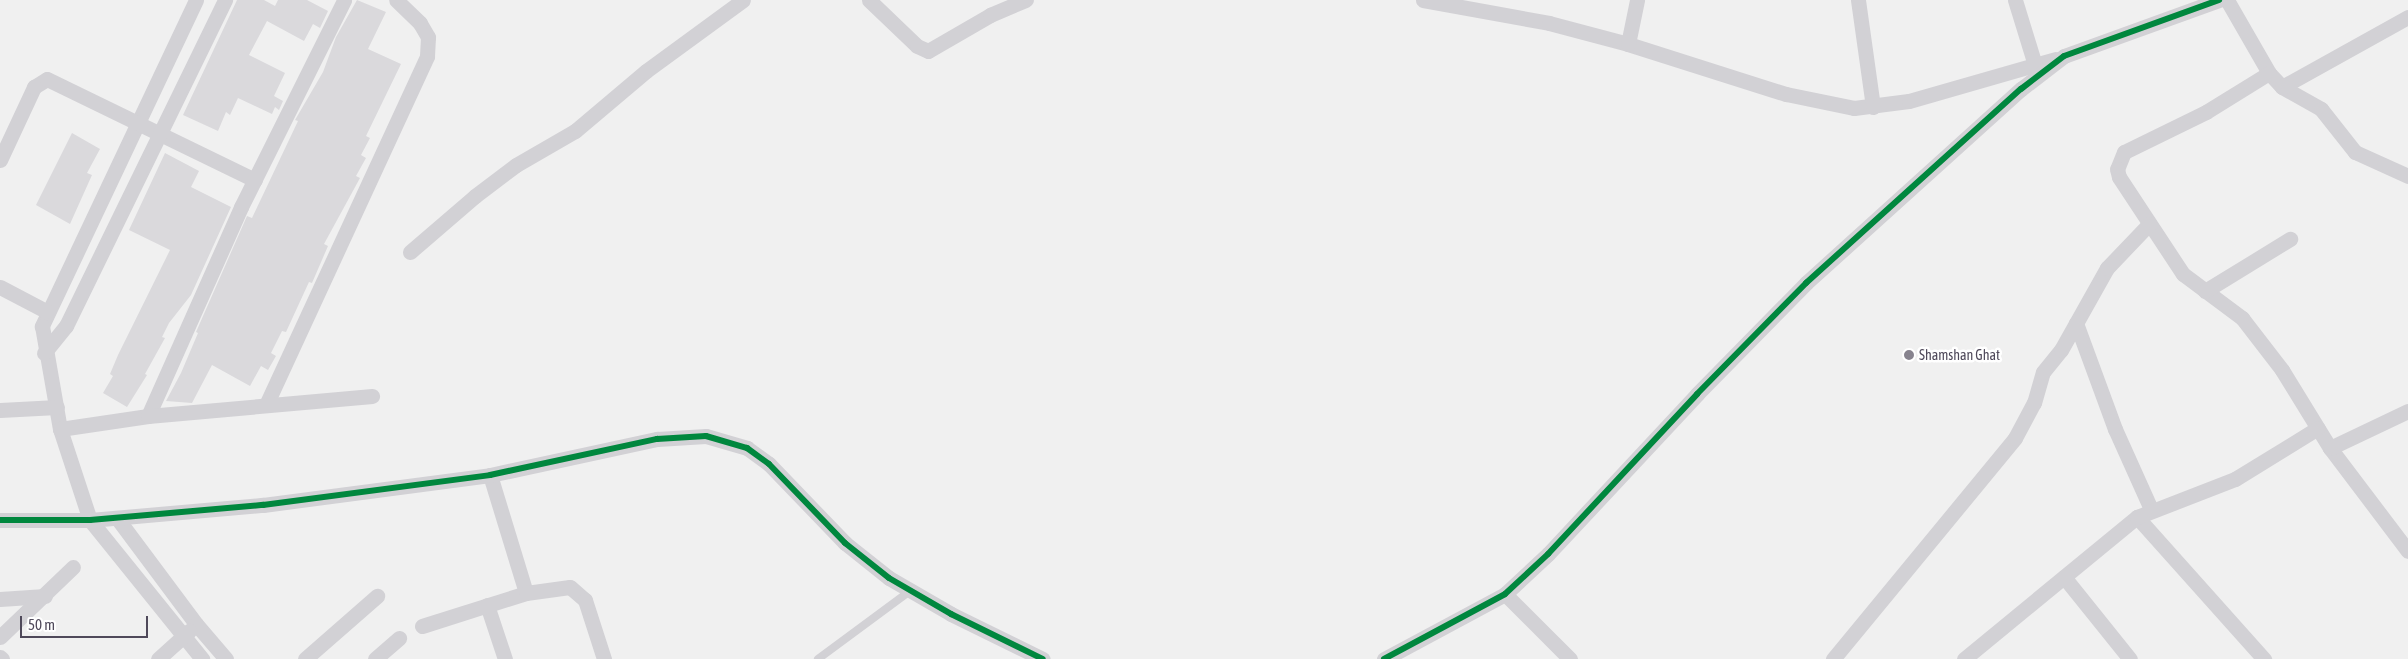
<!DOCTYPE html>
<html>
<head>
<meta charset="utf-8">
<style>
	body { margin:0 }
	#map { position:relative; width:2408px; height:659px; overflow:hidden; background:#f0f0f0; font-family:"Asap Condensed",sans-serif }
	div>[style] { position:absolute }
	.building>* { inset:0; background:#dad9dc }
	.service>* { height:8px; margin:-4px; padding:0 4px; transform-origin:4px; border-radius:4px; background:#d2d1d5 }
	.minor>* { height:15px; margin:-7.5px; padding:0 7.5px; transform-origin:7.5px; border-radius:7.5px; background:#d2d1d5 }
	.cycleway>* { height:6px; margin:-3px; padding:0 3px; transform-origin:3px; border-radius:3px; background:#00873e }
	.dots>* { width:14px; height:14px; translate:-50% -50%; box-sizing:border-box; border:2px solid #fff; border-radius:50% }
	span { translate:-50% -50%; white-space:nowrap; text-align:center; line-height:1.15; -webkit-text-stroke:5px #fff; paint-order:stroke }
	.poi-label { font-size:14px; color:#4f495a }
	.left { translate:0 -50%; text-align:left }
	.scale { position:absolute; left:20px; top:616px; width:128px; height:22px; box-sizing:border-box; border:2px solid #4f495a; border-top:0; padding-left:6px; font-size:15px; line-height:18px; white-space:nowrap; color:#4f495a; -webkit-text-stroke:4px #fff; paint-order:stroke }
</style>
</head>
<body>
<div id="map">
	<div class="building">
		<i style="clip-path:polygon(237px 0,264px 0,275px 6px,278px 0,307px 0,328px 11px,320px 28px,313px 24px,304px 41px,267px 21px,249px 55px,285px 73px,274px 96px,283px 101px,279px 110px,275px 107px,272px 114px,238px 98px,230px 115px,226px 112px,218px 131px,183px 115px)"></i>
		<i style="clip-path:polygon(357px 0,386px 12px,368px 49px,401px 64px,366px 136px,370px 138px,361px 155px,366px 158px,356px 176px,360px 178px,324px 244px,328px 246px,312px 283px,309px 282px,286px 332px,282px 331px,271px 353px,276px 356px,268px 370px,261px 366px,250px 386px,212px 365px,192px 403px,166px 401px,181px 373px,198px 333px,196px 332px,247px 216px,252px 218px,298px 121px,295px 120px,323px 72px,336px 37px)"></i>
		<i style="clip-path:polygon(72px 133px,100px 149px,87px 173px,92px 175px,70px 224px,36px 205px)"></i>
		<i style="clip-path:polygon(165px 153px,199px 171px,191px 187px,231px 207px,191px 295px,169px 323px,162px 337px,165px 338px,145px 374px,147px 375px,127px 407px,103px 393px,113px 376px,110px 374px,118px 355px,170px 250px,129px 230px)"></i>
	</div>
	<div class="service">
		<i style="left:818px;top:659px;width:114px;rotate:-36.5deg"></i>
	</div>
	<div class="minor">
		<i style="left:196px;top:0;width:361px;rotate:115.3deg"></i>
		<i style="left:42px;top:326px;width:105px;rotate:80.1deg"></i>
		<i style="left:60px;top:429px;width:96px;rotate:71.8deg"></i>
		<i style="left:90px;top:520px;width:179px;rotate:51.1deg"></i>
		<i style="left:869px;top:0;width:66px;rotate:43.8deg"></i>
		<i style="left:917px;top:46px;width:12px;rotate:24deg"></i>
		<i style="left:928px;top:51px;width:72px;rotate:-30.1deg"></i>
		<i style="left:990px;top:15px;width:39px;rotate:-23deg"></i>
		<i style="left:1423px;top:0;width:128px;rotate:10.3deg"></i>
		<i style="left:1549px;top:23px;width:82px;rotate:14.9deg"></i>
		<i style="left:1628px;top:44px;width:166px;rotate:17.6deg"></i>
		<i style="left:1786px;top:94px;width:69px;rotate:11.6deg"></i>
		<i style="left:1854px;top:108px;width:55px;rotate:-7.3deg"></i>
		<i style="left:1909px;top:101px;width:152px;rotate:-16deg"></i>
		<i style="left:1858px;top:0;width:108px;rotate:82deg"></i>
		<i style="left:2015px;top:0;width:68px;rotate:72.9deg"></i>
		<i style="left:2227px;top:0;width:84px;rotate:60.1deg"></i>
		<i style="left:2269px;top:73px;width:19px;rotate:47deg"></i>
		<i style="left:2282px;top:87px;width:45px;rotate:29.4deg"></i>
		<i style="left:2321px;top:109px;width:55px;rotate:51.7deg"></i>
		<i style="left:2355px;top:152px;width:58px;rotate:24.4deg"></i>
		<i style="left:1628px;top:44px;width:45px;rotate:-78.4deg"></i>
		<i style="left:2269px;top:73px;width:74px;rotate:148.2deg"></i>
		<i style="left:2206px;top:112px;width:91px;rotate:154deg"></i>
		<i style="left:2124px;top:152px;width:18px;rotate:112deg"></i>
		<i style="left:2117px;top:169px;width:8px;rotate:76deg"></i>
		<i style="left:2119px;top:177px;width:116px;rotate:56.6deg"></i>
		<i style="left:2183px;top:274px;width:74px;rotate:36.7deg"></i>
		<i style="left:2242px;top:318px;width:66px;rotate:52.4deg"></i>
		<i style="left:2282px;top:370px;width:92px;rotate:58.4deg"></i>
		<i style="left:2330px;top:448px;width:129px;rotate:52.9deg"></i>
		<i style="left:2282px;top:87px;width:144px;rotate:-29.1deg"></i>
		<i style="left:0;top:160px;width:81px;rotate:-65deg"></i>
		<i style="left:34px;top:87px;width:15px;rotate:-32deg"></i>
		<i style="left:47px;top:79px;width:231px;rotate:25.9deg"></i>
		<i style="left:410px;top:252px;width:86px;rotate:-40.7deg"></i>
		<i style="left:475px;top:196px;width:51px;rotate:-37.1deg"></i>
		<i style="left:516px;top:165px;width:68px;rotate:-30deg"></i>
		<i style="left:575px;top:131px;width:93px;rotate:-40.2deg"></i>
		<i style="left:646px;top:71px;width:120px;rotate:-36.2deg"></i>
		<i style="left:0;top:287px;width:52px;rotate:27.6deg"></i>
		<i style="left:2205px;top:291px;width:100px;rotate:-31.5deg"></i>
		<i style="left:2076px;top:323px;width:113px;rotate:69.8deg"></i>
		<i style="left:2115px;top:429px;width:88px;rotate:65.8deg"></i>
		<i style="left:44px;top:353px;width:35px;rotate:-51deg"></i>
		<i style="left:66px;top:326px;width:363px;rotate:-64deg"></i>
		<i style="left:266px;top:405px;width:384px;rotate:-65.2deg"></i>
		<i style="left:427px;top:56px;width:19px;rotate:-87deg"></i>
		<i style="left:428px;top:37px;width:16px;rotate:-120deg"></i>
		<i style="left:420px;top:23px;width:33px;rotate:-136deg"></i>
		<i style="left:0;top:410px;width:57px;rotate:-3deg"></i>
		<i style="left:148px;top:416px;width:229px;rotate:-66deg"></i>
		<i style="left:241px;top:207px;width:231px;rotate:-63.5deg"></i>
		<i style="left:60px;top:429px;width:89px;rotate:-8.4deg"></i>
		<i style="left:148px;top:416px;width:225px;rotate:-5.1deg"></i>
		<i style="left:2330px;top:448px;width:86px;rotate:-25.4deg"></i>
		<i style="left:490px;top:475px;width:123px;rotate:73deg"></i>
		<i style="left:2137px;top:517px;width:191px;rotate:48.2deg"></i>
		<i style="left:117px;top:518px;width:132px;rotate:53.3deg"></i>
		<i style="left:196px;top:624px;width:46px;rotate:49.4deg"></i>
		<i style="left:0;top:520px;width:90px"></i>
		<i style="left:90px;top:520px;width:174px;rotate:-5deg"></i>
		<i style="left:263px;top:505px;width:229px;rotate:-7.5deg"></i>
		<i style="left:490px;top:475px;width:171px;rotate:-12.2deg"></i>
		<i style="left:657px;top:439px;width:49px;rotate:-3.5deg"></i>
		<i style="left:706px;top:436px;width:43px;rotate:16.3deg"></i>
		<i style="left:747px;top:448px;width:27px;rotate:36deg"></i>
		<i style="left:769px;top:464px;width:110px;rotate:46.1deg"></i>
		<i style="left:845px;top:543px;width:56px;rotate:38.5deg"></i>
		<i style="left:889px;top:578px;width:72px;rotate:30.1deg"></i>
		<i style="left:951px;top:614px;width:102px;rotate:26.1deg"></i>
		<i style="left:2064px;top:577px;width:105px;rotate:51.2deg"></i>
		<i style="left:1505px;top:594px;width:92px;rotate:45deg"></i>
		<i style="left:0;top:599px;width:45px;rotate:-3.8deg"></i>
		<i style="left:487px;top:605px;width:57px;rotate:71.6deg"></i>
		<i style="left:422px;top:626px;width:109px;rotate:-17.6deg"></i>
		<i style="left:526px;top:593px;width:44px;rotate:-7.8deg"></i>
		<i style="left:570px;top:587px;width:20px;rotate:41deg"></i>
		<i style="left:585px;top:600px;width:62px;rotate:72.1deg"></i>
		<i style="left:0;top:637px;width:101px;rotate:-43.8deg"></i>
		<i style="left:0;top:657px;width:3px;rotate:45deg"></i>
		<i style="left:158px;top:659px;width:42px;rotate:-42.1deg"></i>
		<i style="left:305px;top:659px;width:96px;rotate:-41.2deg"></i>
		<i style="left:375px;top:659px;width:32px;rotate:-41deg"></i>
		<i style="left:1384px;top:659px;width:137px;rotate:-28.2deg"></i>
		<i style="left:1505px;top:594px;width:59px;rotate:-42.9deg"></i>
		<i style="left:1548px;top:554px;width:219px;rotate:-47deg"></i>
		<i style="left:1697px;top:394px;width:156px;rotate:-45.5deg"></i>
		<i style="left:1806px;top:283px;width:290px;rotate:-42.1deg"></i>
		<i style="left:2021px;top:89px;width:54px;rotate:-37.5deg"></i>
		<i style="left:2064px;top:56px;width:165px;rotate:-19.9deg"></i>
		<i style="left:1833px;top:659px;width:286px;rotate:-50.5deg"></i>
		<i style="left:2015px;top:438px;width:40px;rotate:-62deg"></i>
		<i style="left:2034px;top:403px;width:32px;rotate:-74deg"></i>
		<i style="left:2043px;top:372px;width:28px;rotate:-51deg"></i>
		<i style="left:2061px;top:350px;width:94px;rotate:-60.7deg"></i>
		<i style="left:2107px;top:268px;width:61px;rotate:-46.3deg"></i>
		<i style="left:1964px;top:659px;width:224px;rotate:-39.4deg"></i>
		<i style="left:2137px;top:517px;width:105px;rotate:-21.2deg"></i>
		<i style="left:2235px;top:479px;width:97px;rotate:-31.6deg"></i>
	</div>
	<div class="cycleway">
		<i style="left:0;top:520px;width:90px"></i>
		<i style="left:90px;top:520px;width:174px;rotate:-5deg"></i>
		<i style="left:263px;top:505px;width:229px;rotate:-7.5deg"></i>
		<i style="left:490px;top:475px;width:171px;rotate:-12.2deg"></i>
		<i style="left:657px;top:439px;width:49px;rotate:-3.5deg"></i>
		<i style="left:706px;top:436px;width:43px;rotate:16.3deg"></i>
		<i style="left:747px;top:448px;width:27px;rotate:36deg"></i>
		<i style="left:769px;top:464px;width:110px;rotate:46.1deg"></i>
		<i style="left:845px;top:543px;width:56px;rotate:38.5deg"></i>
		<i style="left:889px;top:578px;width:72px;rotate:30.1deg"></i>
		<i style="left:951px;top:614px;width:102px;rotate:26.1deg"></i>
		<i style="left:1384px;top:659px;width:137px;rotate:-28.2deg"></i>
		<i style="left:1505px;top:594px;width:59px;rotate:-42.9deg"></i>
		<i style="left:1548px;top:554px;width:219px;rotate:-47deg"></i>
		<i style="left:1697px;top:394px;width:156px;rotate:-45.5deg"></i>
		<i style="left:1806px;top:283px;width:290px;rotate:-42.1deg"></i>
		<i style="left:2021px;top:89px;width:54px;rotate:-37.5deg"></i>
		<i style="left:2064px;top:56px;width:165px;rotate:-19.9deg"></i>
	</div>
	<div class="dots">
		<i style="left:1909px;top:355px;background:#87838e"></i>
	</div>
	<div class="poi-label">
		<span class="left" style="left:1919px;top:355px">Shamshan Ghat</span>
	</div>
	<div class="scale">50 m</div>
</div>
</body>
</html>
